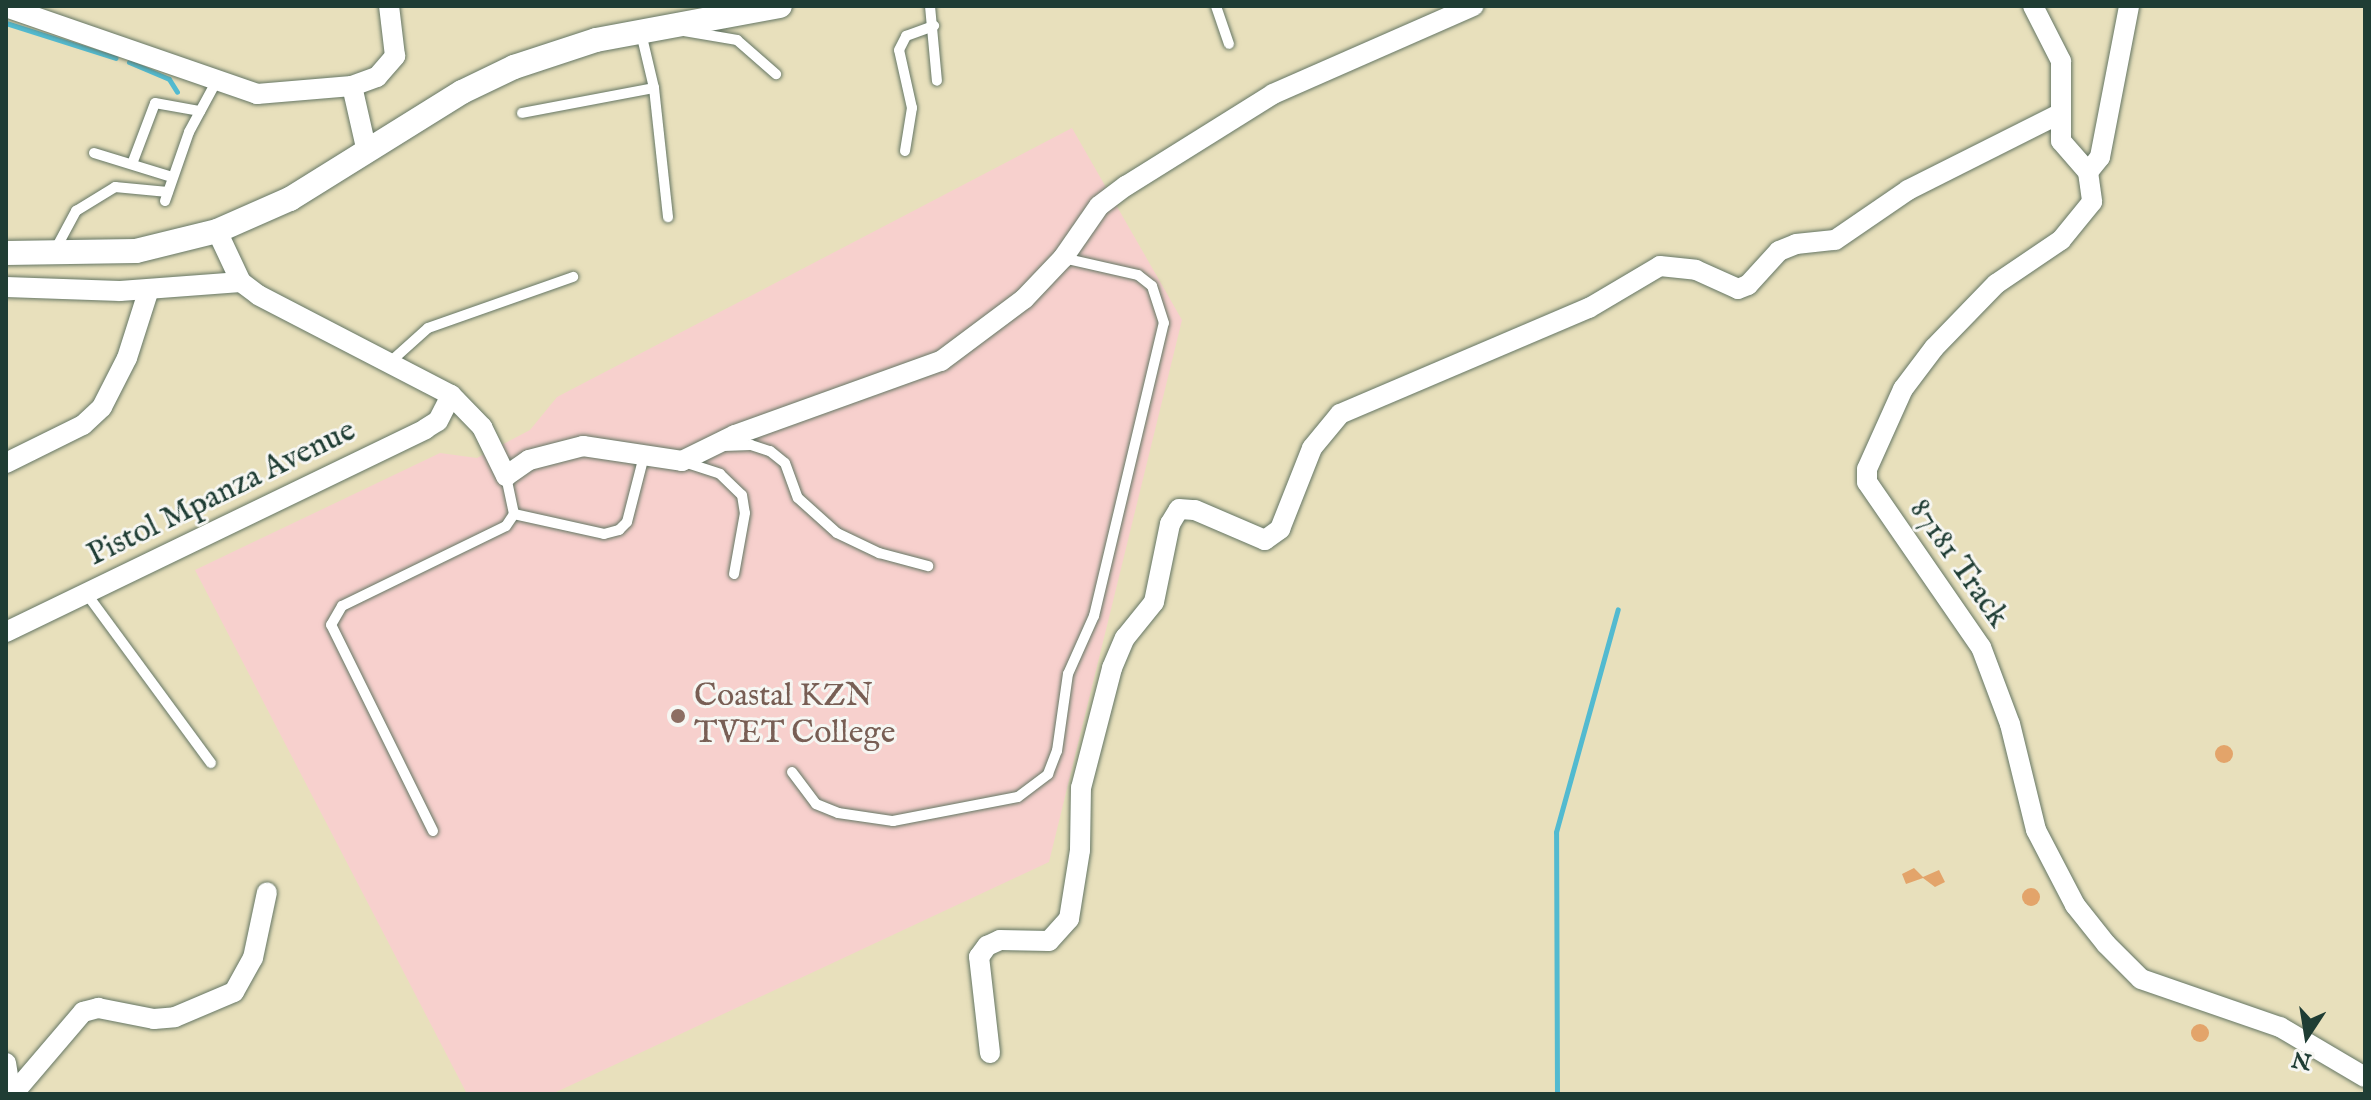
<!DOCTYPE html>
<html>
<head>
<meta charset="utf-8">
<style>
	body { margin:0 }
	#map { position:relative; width:2371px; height:1100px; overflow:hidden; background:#e8e0bc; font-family:"IM FELL English",serif }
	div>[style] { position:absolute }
	.built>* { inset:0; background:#f7d0cd }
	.stream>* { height:5px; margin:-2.5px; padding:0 2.5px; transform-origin:2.5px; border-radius:2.5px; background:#52bad0 }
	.building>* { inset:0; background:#e3a46a }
	.round { border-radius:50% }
	.roads { filter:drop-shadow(0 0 2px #657664) drop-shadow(0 0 2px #657664) }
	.service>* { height:10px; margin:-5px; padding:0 5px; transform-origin:5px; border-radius:5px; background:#fff }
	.minor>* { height:20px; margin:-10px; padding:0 10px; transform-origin:10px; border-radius:10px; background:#fff }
	.tertiary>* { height:24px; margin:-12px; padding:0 12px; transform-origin:12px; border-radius:12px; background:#fff }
	.dots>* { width:22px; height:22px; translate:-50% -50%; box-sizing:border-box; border:4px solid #f6f6f2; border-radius:50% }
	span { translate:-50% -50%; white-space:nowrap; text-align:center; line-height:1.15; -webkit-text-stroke:6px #f6f6f2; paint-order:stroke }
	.street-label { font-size:32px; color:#1f3d34 }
	.education-label { font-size:32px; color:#785e54 }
	.left { translate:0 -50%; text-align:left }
	.frame { position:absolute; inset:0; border:8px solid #1f3d34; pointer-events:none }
	.north { position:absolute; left:2267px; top:996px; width:80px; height:80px; -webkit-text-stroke:6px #f6f6f2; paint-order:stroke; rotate:192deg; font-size:22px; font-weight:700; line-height:32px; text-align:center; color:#1f3d34 }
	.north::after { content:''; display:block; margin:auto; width:28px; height:36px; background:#1f3d34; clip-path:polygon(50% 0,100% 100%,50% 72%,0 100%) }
</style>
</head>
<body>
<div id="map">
	<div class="built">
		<i style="clip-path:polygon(1072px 128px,1182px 320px,1049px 862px,552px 1094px,467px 1094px,195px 570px,440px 453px,477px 458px,530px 430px,557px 397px)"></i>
	</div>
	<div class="stream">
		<i style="left:6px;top:23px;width:115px;rotate:17.7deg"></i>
		<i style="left:129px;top:62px;width:43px;rotate:23deg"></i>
		<i style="left:169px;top:79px;width:15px;rotate:58deg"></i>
		<i style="left:1557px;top:1094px;width:262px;rotate:-90.2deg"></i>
		<i style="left:1556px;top:832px;width:231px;rotate:-74.5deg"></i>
	</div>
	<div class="building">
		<i class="round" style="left:2215px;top:745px;width:18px;height:18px"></i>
		<i style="clip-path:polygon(1914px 868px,1923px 877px,1939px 870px,1945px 882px,1935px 887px,1923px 878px,1906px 884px,1902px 874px)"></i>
		<i class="round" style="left:2022px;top:888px;width:18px;height:18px"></i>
		<i class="round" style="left:2191px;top:1024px;width:18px;height:18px"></i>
	</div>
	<div class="roads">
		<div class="service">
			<i style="left:930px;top:6px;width:75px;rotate:84.7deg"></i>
			<i style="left:1216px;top:6px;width:40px;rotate:71.1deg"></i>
			<i style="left:684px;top:31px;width:54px;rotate:9.6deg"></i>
			<i style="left:737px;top:40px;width:52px;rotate:41.1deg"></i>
			<i style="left:641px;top:33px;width:57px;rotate:76.7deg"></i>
			<i style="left:654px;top:88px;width:130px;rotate:83.8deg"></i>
			<i style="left:522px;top:113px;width:134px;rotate:-10.7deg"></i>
			<i style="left:905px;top:151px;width:44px;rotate:-80.8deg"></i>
			<i style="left:912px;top:108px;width:59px;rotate:-102.6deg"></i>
			<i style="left:899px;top:50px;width:16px;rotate:-63deg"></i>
			<i style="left:906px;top:36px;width:30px;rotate:-20deg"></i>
			<i style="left:94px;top:153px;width:82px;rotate:17.1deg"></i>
			<i style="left:132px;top:164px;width:65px;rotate:-69.3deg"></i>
			<i style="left:155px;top:103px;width:46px;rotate:10.1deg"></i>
			<i style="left:165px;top:201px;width:73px;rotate:-70.8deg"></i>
			<i style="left:189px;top:132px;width:57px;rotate:-61.6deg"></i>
			<i style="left:54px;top:252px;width:47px;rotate:-61.8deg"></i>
			<i style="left:76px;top:211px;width:46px;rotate:-31.6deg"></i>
			<i style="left:115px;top:187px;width:53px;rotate:5.4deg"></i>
			<i style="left:389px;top:363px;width:52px;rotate:-41.9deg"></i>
			<i style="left:428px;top:328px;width:154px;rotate:-19.4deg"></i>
			<i style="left:723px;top:446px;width:28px;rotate:-2deg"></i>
			<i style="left:751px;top:445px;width:20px;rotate:18deg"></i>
			<i style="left:770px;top:451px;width:19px;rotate:39deg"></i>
			<i style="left:785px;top:463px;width:37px;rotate:70deg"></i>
			<i style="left:798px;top:498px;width:52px;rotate:41.9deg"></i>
			<i style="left:837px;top:533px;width:47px;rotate:25.5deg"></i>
			<i style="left:879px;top:553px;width:51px;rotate:14.9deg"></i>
			<i style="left:684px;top:462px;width:38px;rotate:18deg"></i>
			<i style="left:720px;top:474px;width:30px;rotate:44deg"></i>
			<i style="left:742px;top:495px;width:18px;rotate:81deg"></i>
			<i style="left:745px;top:513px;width:62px;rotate:100.2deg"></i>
			<i style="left:514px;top:514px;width:92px;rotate:12.5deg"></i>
			<i style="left:604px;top:534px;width:16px;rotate:-15deg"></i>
			<i style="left:619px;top:530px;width:11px;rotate:-45deg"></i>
			<i style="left:627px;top:522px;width:68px;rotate:-75.6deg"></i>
			<i style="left:86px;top:593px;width:211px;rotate:53.7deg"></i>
			<i style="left:792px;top:772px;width:40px;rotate:53deg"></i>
			<i style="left:816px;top:804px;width:24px;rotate:22deg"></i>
			<i style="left:838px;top:813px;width:56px;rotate:8.3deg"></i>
			<i style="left:893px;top:821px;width:127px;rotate:-10.9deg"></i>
			<i style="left:1018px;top:797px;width:38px;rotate:-37deg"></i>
			<i style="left:1048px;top:774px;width:25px;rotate:-69deg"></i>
			<i style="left:1057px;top:751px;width:78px;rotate:-81.9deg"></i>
			<i style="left:1068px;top:674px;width:64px;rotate:-65.9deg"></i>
			<i style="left:1094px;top:616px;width:301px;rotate:-76.6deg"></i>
			<i style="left:1164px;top:323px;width:39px;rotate:-108deg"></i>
			<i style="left:1152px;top:286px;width:18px;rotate:-142deg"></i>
			<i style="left:1138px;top:275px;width:77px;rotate:-167.2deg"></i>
			<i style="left:433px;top:831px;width:230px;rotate:-116.3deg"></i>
			<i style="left:331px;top:625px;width:22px;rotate:-60deg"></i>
			<i style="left:342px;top:606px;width:182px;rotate:-26deg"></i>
			<i style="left:506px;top:526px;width:14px;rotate:-56deg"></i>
			<i style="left:514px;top:514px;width:39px;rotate:-102deg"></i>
		</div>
		<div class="minor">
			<i style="left:2033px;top:6px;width:62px;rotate:63deg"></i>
			<i style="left:2061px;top:61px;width:80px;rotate:90deg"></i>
			<i style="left:2061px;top:141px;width:41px;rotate:48.9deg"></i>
			<i style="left:2088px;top:172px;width:30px;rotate:82deg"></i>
			<i style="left:2092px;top:202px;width:49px;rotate:129.2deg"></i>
			<i style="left:2061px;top:240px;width:78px;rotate:145.9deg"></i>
			<i style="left:1996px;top:284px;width:89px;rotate:134.1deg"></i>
			<i style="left:1934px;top:348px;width:51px;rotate:127.1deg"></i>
			<i style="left:1903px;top:389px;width:88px;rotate:114.2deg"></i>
			<i style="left:1867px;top:469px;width:13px;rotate:90deg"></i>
			<i style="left:1867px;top:482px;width:201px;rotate:55.4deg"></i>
			<i style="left:1981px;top:647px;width:82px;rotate:69.4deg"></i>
			<i style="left:2010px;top:724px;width:109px;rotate:76.2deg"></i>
			<i style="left:2036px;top:830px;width:85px;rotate:62.5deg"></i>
			<i style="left:2075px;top:905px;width:50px;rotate:51.5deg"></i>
			<i style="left:2106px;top:944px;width:49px;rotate:45deg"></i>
			<i style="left:2141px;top:979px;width:147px;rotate:19.1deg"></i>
			<i style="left:2280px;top:1027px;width:99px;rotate:30.5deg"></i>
			<i style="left:6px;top:7px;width:266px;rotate:19.1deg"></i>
			<i style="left:257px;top:94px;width:95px;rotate:-4.8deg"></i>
			<i style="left:352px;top:86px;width:27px;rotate:-20deg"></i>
			<i style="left:377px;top:77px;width:28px;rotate:-49deg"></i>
			<i style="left:395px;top:56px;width:50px;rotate:-96.8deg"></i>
			<i style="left:352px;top:86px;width:68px;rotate:77.2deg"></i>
			<i style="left:2088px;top:172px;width:19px;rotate:-51deg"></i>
			<i style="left:2100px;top:157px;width:154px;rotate:-79.1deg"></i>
			<i style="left:217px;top:231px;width:56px;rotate:64.8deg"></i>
			<i style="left:241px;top:282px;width:21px;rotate:37deg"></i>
			<i style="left:258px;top:295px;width:217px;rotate:27.4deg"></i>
			<i style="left:451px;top:395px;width:45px;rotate:45.9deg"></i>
			<i style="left:482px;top:427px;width:55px;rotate:63.9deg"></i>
			<i style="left:506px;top:476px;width:28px;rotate:-35deg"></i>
			<i style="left:529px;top:460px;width:56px;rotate:-14.5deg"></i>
			<i style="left:583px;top:446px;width:100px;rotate:8.6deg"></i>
			<i style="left:682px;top:461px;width:59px;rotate:-26.1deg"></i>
			<i style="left:735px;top:435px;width:219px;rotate:-19.8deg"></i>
			<i style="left:941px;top:361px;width:104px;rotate:-36.8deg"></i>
			<i style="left:1024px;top:299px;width:57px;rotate:-46.4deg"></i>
			<i style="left:1063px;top:258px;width:63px;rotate:-55.3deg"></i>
			<i style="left:1099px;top:206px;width:34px;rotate:-37deg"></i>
			<i style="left:1126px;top:186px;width:173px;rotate:-32deg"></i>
			<i style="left:1273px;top:94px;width:219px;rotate:-23.7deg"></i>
			<i style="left:6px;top:287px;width:114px;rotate:2deg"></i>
			<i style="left:120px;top:291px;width:121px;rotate:-4.3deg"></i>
			<i style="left:6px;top:463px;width:86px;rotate:-26.3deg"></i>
			<i style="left:83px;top:425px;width:26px;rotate:-43deg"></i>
			<i style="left:102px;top:407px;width:55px;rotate:-63deg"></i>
			<i style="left:127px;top:358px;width:72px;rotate:-72.3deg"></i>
			<i style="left:6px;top:632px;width:466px;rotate:-25.8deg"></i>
			<i style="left:425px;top:429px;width:15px;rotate:-32deg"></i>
			<i style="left:438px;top:421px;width:29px;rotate:-63deg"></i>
			<i style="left:990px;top:1053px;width:97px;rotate:-96.5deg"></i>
			<i style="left:979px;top:957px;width:14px;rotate:-54deg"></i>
			<i style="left:987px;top:946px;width:14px;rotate:-25deg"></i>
			<i style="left:1000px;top:940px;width:49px;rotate:1.2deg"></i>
			<i style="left:1049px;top:941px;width:30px;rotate:-48deg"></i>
			<i style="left:1069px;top:919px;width:70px;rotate:-80.9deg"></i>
			<i style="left:1080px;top:850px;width:62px;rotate:-89.1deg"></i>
			<i style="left:1081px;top:788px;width:124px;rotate:-75.5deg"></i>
			<i style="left:1112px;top:668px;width:33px;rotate:-67deg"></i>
			<i style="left:1125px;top:638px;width:46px;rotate:-51.1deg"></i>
			<i style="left:1154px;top:602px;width:80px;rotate:-78.4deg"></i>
			<i style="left:1170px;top:524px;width:17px;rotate:-59deg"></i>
			<i style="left:1179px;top:509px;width:16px;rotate:4deg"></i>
			<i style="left:1195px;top:510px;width:76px;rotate:23.2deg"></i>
			<i style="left:1265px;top:540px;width:19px;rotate:-36deg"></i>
			<i style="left:1280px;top:529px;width:87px;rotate:-68.4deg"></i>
			<i style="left:1312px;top:448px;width:44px;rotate:-50.5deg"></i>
			<i style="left:1340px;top:414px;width:271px;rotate:-23.1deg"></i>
			<i style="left:1589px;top:308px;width:82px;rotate:-30.6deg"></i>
			<i style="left:1660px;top:266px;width:36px;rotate:6deg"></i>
			<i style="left:1696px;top:270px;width:46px;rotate:24.3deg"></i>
			<i style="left:1738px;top:289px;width:11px;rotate:-22deg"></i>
			<i style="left:1748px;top:285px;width:46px;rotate:-47.6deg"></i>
			<i style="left:1779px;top:251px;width:18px;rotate:-22deg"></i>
			<i style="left:1796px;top:244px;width:39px;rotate:-6deg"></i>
			<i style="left:1835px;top:240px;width:88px;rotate:-34.4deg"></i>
			<i style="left:1908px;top:190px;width:169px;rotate:-26.7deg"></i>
			<i style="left:6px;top:1063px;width:31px;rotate:81deg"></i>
			<i style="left:13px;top:1094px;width:108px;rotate:-49.5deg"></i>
			<i style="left:83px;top:1012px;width:16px;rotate:-15deg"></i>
			<i style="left:98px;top:1008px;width:57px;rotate:11.1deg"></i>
			<i style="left:154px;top:1019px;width:21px;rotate:-5deg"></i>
			<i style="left:175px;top:1017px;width:64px;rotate:-23deg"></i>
			<i style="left:234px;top:992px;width:39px;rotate:-61deg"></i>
			<i style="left:253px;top:958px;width:67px;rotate:-78deg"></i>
		</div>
		<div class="tertiary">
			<i style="left:6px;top:253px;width:130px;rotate:-0.9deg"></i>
			<i style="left:136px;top:251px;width:83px;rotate:-13.9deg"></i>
			<i style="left:217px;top:231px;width:80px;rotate:-23.7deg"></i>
			<i style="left:290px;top:199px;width:203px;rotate:-31.9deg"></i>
			<i style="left:462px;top:92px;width:58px;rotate:-25.7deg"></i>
			<i style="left:514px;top:67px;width:86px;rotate:-18.2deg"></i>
			<i style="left:596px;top:40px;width:187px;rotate:-10.5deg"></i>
		</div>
	</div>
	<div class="dots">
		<i style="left:678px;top:716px;background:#8d6e63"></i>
	</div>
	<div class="street-label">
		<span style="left:222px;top:494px;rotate:-26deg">Pistol Mpanza Avenue</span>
		<span style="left:1958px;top:564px;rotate:55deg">87181 Track</span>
	</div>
	<div class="education-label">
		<span class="left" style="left:694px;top:716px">Coastal KZN<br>TVET College</span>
	</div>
	<div class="frame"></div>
	<div class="north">N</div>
</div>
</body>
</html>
